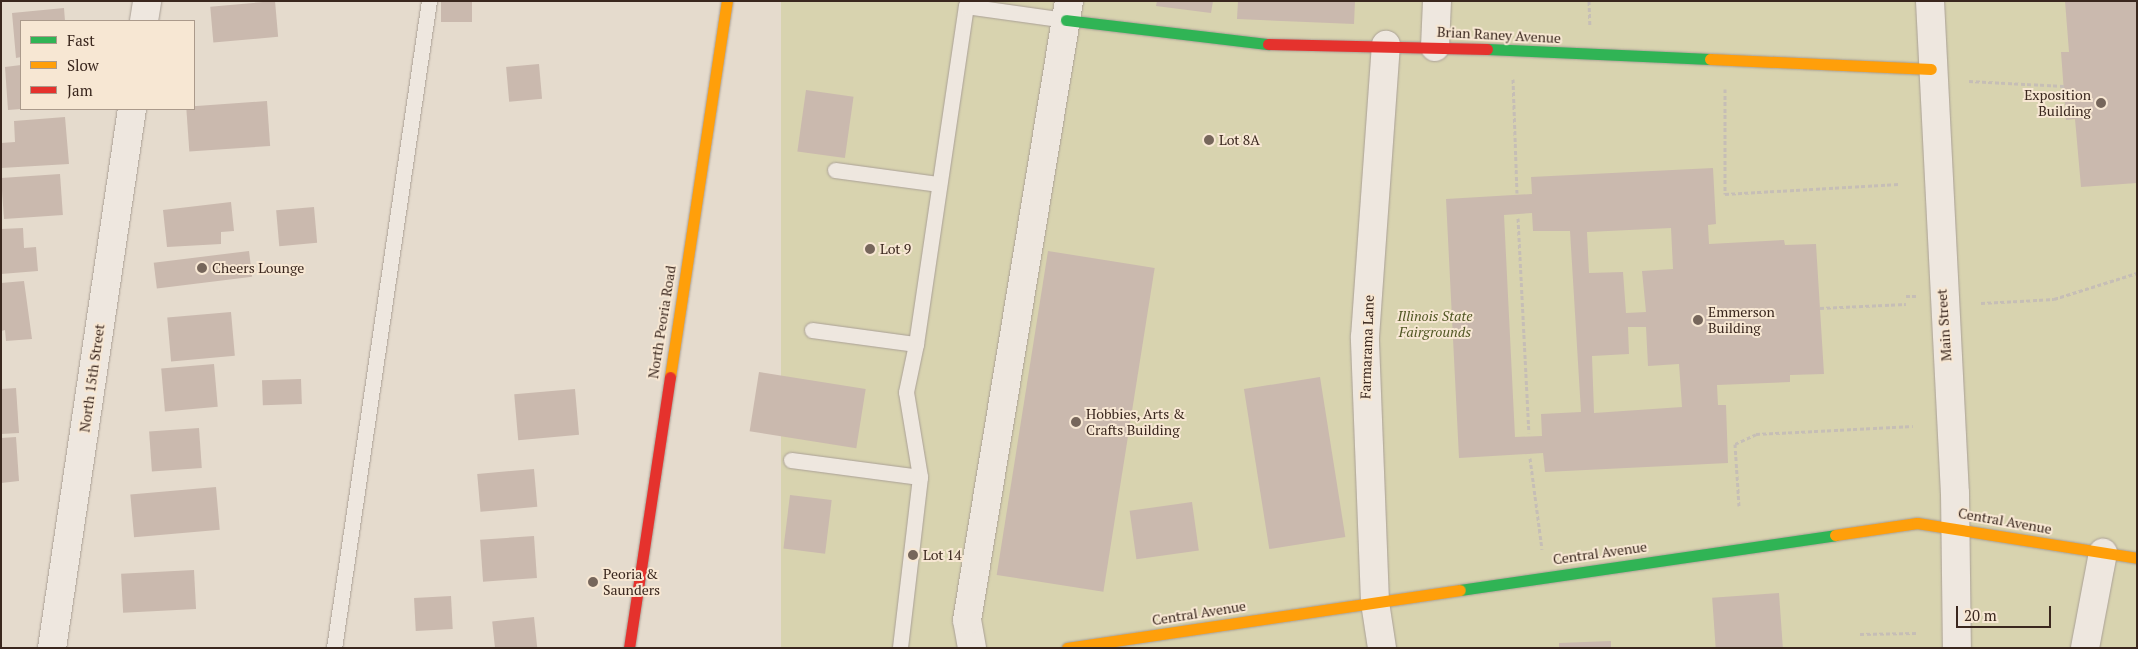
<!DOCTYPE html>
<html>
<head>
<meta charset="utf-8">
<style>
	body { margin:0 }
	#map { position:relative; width:2138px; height:649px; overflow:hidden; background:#e5dbcd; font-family:"PT Serif",serif }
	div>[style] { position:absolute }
	.green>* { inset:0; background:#d8d3af; transform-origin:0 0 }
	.building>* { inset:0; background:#cab9ae; transform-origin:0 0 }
	.path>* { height:3px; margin-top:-1.5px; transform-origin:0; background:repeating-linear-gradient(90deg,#c6beb6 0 4px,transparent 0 6.5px) }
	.roads { filter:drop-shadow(0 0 1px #aaa096) drop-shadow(0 0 1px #aaa096) }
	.lane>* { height:15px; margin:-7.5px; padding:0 7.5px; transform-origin:7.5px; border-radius:7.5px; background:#eee7df }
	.street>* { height:28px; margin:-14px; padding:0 14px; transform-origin:14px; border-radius:14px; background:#eee7df }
	.fast>* { height:11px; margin:-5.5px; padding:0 5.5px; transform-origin:5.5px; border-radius:5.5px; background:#30b455 }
	.slow>* { height:11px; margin:-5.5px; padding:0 5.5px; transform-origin:5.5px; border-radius:5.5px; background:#ff9f0a }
	.jam>* { height:11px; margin:-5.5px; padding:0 5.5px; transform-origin:5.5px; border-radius:5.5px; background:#e5322d }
	.dots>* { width:14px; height:14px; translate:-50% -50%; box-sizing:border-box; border:2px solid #f7e7d3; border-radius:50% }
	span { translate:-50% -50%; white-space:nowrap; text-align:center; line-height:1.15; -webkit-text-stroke:4px #f7e7d3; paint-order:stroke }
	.street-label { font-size:14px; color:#3a271e }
	.poi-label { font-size:14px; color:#3a271e }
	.right { translate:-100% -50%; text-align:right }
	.left { translate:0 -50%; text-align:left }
	.park-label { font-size:14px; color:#515724; font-style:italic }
	.frame { position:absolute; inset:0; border:2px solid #3a271e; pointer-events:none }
	.legend { position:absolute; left:20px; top:20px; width:175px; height:90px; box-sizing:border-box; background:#f7e7d3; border:1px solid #ab9a8b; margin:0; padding:6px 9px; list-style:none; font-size:15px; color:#3a271e }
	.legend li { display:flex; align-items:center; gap:10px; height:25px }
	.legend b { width:25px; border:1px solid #ab9a8b }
	.scale { position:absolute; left:1956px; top:606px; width:95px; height:22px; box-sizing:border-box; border:2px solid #3a271e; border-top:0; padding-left:6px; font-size:15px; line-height:18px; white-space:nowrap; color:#3a271e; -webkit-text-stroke:4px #f7e7d3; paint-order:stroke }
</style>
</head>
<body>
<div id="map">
	<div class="green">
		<i style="left:781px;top:1px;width:1356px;height:654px"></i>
	</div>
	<div class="building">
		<i style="left:275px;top:1px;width:36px;height:65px;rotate:85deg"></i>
		<i style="left:441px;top:1px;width:31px;height:21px"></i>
		<i style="clip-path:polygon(1157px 1px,1213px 1px,1211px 13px,1156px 6px)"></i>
		<i style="clip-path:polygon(1238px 1px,1355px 1px,1354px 24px,1237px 19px)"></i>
		<i style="clip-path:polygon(2065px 1px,2137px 1px,2137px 183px,2081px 187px,2075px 119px,2066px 120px,2061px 52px,2069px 52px)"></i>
		<i style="clip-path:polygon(64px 8px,65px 21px,21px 21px,21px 57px,16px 58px,12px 13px)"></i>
		<i style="left:539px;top:64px;width:35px;height:33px;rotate:85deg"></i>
		<i style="clip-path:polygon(21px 65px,21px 109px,8px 110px,5px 67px)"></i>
		<i style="left:806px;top:90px;width:48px;height:62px;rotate:8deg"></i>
		<i style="left:267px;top:101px;width:45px;height:81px;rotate:86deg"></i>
		<i style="clip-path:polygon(65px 117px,69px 164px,1px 168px,1px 143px,15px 142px,14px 121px)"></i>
		<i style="clip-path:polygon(evenodd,1713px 168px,1716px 224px,1708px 225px,1709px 244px,1784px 240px,1785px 245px,1816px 244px,1824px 374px,1790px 375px,1790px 382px,1717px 385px,1718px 405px,1726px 405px,1728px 463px,1545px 472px,1543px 453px,1459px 458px,1446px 199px,1532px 194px,1531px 177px,1713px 168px,1532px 213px,1533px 231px,1570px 231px,1581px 412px,1541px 414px,1542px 436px,1515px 437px,1504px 215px,1532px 213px,1713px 168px,1671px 228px,1673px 269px,1642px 271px,1646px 312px,1626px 313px,1623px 272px,1589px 273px,1587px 232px,1671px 228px,1713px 168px,1628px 327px,1646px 327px,1648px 366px,1679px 364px,1682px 407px,1594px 413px,1592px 356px,1629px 354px,1628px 327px)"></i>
		<i style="left:60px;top:174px;width:41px;height:59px;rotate:86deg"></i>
		<i style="clip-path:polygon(231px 202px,234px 231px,221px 232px,221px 244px,167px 247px,163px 210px)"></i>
		<i style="left:314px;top:207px;width:36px;height:38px;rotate:85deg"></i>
		<i style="clip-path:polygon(23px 228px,24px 248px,36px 247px,38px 271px,1px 274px,1px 229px)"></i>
		<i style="left:249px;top:251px;width:26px;height:96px;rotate:83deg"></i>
		<i style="left:1048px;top:251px;width:108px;height:328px;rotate:9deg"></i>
		<i style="clip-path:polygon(24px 281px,32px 339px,6px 341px,5px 330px,1px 331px,1px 283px)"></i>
		<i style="left:231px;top:312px;width:44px;height:64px;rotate:85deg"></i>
		<i style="left:214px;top:364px;width:43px;height:53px;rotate:85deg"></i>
		<i style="left:759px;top:372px;width:108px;height:60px;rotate:9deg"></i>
		<i style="left:1320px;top:377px;width:162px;height:77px;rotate:81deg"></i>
		<i style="left:301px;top:379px;width:25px;height:39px;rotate:88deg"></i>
		<i style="clip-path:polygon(16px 388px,19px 433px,1px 434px,1px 389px)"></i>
		<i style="left:575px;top:389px;width:46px;height:61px;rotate:85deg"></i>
		<i style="left:199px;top:428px;width:40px;height:50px;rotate:86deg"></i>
		<i style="clip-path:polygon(16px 437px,19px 481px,1px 483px,1px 438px)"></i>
		<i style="left:534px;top:469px;width:38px;height:57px;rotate:85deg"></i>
		<i style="left:216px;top:487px;width:43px;height:86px;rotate:85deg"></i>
		<i style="left:790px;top:495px;width:42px;height:54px;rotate:7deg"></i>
		<i style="left:1192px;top:502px;width:49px;height:63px;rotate:82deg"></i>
		<i style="left:534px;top:536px;width:42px;height:54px;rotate:86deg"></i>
		<i style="left:194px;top:570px;width:39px;height:73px;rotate:87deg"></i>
		<i style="left:1779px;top:593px;width:55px;height:67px;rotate:86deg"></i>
		<i style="left:451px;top:596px;width:33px;height:37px;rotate:87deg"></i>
		<i style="left:534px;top:617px;width:31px;height:42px;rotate:84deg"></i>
		<i style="clip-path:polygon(1611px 641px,1611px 648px,1559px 648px,1559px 643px)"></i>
	</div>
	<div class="path">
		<i style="left:1589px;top:1px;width:24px;rotate:88deg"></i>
		<i style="left:1513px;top:79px;width:114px;rotate:88deg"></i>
		<i style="left:1969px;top:81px;width:95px;rotate:3deg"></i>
		<i style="left:1725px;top:89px;width:105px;rotate:90deg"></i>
		<i style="left:1725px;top:194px;width:174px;rotate:-3.3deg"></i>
		<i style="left:1518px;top:218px;width:215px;rotate:87.1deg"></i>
		<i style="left:1906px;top:296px;width:10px"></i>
		<i style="left:1981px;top:303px;width:73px;rotate:-3.1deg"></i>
		<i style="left:2054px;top:299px;width:87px;rotate:-17.4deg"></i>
		<i style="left:1820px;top:308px;width:86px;rotate:-2.7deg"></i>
		<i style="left:1530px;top:458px;width:92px;rotate:82.5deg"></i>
		<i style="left:1739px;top:506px;width:62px;rotate:-93.7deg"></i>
		<i style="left:1735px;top:444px;width:23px;rotate:-25deg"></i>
		<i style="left:1756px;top:434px;width:157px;rotate:-2.9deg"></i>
		<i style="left:1860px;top:634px;width:56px;rotate:-1deg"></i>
	</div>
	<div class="roads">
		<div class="lane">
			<i style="left:835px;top:170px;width:105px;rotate:7.7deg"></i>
			<i style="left:812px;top:330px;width:105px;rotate:7.7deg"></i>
			<i style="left:916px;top:344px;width:342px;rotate:-81.6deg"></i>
			<i style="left:966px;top:6px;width:101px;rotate:8deg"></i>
			<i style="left:916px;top:344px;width:49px;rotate:101.8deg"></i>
			<i style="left:906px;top:392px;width:86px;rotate:80.6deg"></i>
			<i style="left:791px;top:460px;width:130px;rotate:7.5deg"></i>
			<i style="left:920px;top:477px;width:172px;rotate:96.7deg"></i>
			<i style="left:334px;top:648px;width:654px;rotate:-81.65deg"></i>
		</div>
		<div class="street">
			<i style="left:1930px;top:1px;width:493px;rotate:87.1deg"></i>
			<i style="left:1955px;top:493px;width:155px;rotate:89.3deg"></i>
			<i style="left:144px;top:21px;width:20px;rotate:-81deg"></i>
			<i style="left:1435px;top:47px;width:46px;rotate:-87.5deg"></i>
			<i style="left:52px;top:648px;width:545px;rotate:-81.56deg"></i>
			<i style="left:972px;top:648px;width:28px;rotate:-100deg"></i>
			<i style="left:967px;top:620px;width:627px;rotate:-80.64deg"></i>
			<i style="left:1382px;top:648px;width:47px;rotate:-98.7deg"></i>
			<i style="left:1375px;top:602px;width:265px;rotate:-92.2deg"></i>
			<i style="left:1365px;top:337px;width:293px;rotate:-85.9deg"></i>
			<i style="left:2085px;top:648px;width:97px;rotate:-79.3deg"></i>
		</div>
		<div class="fast">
			<i style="left:1066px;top:20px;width:203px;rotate:6.8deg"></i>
			<i style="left:1487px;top:49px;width:223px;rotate:2.6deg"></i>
			<i style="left:1460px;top:590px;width:379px;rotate:-8.3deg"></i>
		</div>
		<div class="slow">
			<i style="left:1710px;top:59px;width:221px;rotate:2.6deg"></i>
			<i style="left:670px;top:377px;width:380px;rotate:-81.4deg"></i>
			<i style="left:1835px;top:535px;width:83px;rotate:-8.3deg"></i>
			<i style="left:1917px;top:523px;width:223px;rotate:9deg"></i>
			<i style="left:1067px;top:648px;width:397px;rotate:-8.4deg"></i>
		</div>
		<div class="jam">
			<i style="left:1268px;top:44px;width:219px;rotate:1.3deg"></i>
			<i style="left:629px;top:648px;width:274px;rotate:-81.4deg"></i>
		</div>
	</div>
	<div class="dots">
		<i style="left:2101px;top:103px;background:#76665b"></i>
		<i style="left:1209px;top:140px;background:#76665b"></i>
		<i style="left:870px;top:249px;background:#76665b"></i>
		<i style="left:202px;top:268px;background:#76665b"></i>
		<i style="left:1698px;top:320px;background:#76665b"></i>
		<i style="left:1076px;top:422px;background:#76665b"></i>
		<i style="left:913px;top:555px;background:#76665b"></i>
		<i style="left:593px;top:582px;background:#76665b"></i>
	</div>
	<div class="street-label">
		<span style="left:1499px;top:35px;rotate:3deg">Brian Raney Avenue</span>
		<span style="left:662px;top:322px;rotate:-81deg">North Peoria Road</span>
		<span style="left:1944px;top:325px;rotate:-94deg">Main Street</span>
		<span style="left:1367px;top:347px;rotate:-88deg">Farmarama Lane</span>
		<span style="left:92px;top:378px;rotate:-82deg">North 15th Street</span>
		<span style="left:2005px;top:521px;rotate:10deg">Central Avenue</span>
		<span style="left:1600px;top:553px;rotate:-8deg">Central Avenue</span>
		<span style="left:1199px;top:613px;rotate:-9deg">Central Avenue</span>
	</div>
	<div class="poi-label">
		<span class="right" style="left:2091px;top:103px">Exposition<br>Building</span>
		<span class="left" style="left:1219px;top:140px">Lot 8A</span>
		<span class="left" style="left:880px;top:249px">Lot 9</span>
		<span class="left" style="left:212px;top:268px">Cheers Lounge</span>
		<span class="left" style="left:1708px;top:320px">Emmerson<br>Building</span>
		<span class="left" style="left:1086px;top:422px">Hobbies, Arts &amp;<br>Crafts Building</span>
		<span class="left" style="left:923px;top:555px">Lot 14</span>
		<span class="left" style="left:603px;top:582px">Peoria &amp;<br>Saunders</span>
	</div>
	<div class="park-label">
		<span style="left:1435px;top:324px">Illinois State<br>Fairgrounds</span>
	</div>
	<div class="frame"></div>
	<ul class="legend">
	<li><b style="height:6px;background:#30b455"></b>Fast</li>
	<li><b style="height:6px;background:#ff9f0a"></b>Slow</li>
	<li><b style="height:6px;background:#e5322d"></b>Jam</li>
	</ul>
	<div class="scale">20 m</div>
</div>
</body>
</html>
